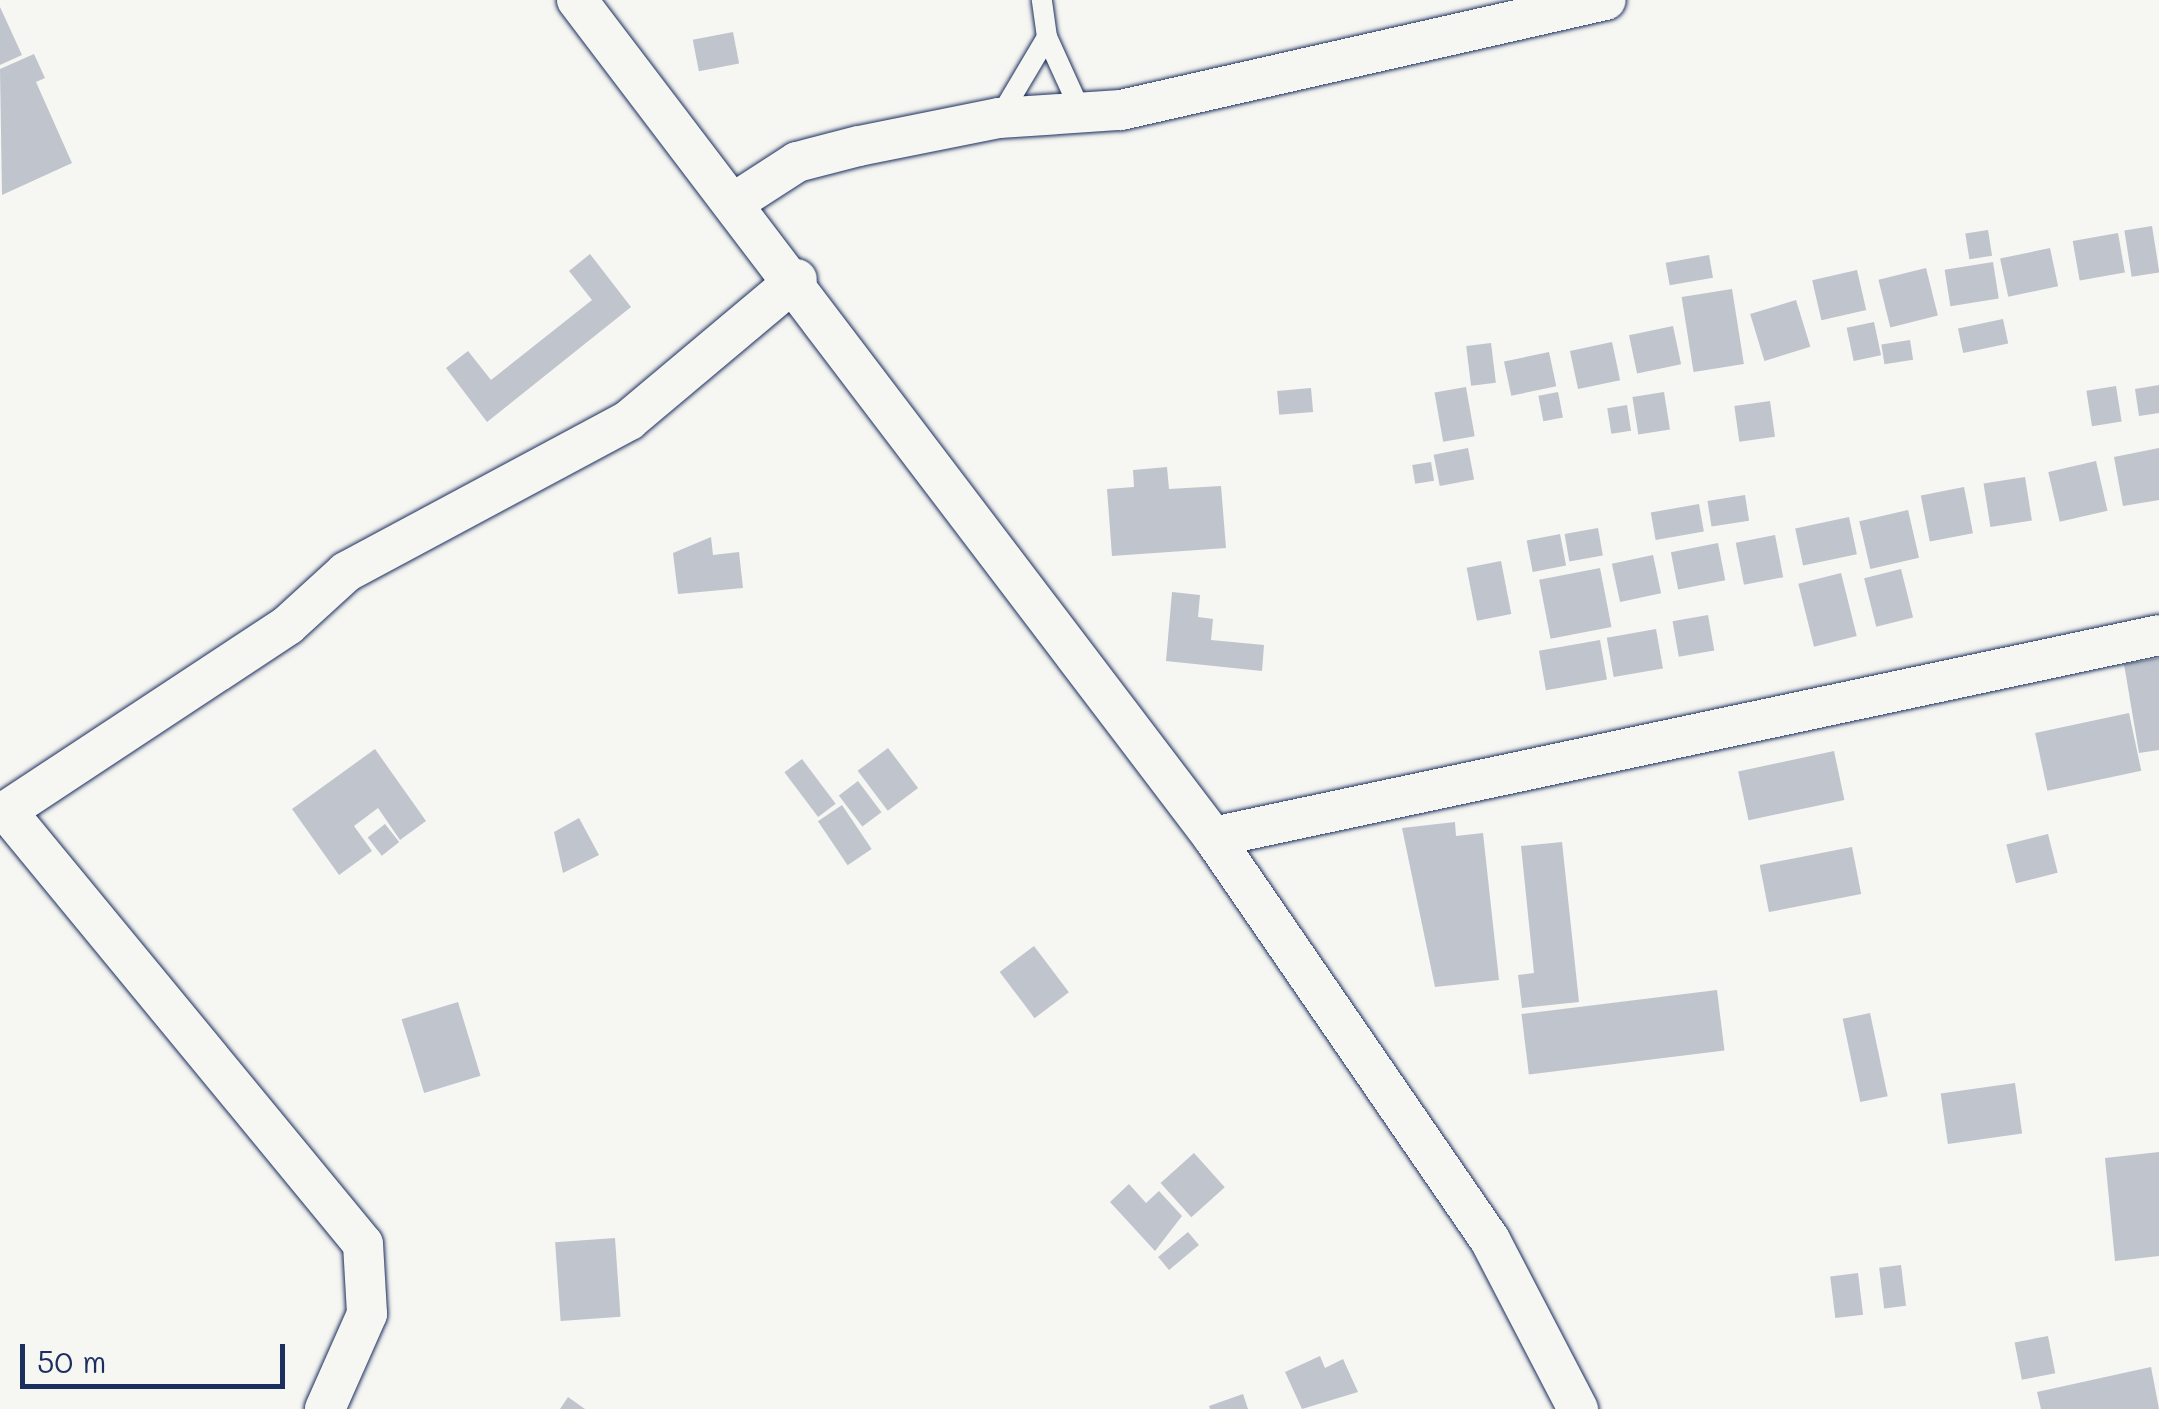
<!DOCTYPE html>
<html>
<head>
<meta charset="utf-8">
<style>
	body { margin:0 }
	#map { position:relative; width:2159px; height:1409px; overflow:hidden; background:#f6f6f2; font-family:Mali,sans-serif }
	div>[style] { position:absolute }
	.building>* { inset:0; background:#c0c4cd; transform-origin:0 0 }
	.roads { filter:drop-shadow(0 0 2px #1b2f5e) drop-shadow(0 0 2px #1b2f5e) }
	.service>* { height:20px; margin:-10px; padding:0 10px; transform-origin:10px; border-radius:10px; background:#f6f6f2 }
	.minor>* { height:40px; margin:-20px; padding:0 20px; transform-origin:20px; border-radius:20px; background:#f6f6f2 }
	span { translate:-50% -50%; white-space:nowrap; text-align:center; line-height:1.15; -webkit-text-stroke:10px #f6f6f2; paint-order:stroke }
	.scale { position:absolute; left:20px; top:1344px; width:265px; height:45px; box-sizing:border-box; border:5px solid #1b2f5e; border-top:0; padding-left:12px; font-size:30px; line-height:35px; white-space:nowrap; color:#1b2f5e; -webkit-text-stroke:8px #f6f6f2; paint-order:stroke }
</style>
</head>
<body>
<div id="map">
	<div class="building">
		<i style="clip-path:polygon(0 7px,22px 55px,0 65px)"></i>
		<i style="left:733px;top:32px;width:32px;height:41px;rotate:79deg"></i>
		<i style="clip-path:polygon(34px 54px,45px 78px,36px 82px,72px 163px,2px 195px,0 69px)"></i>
		<i style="left:2152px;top:226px;width:47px;height:28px;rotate:81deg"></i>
		<i style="left:1988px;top:230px;width:26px;height:23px;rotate:81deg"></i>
		<i style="left:2118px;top:233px;width:40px;height:46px;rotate:80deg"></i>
		<i style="left:2050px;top:248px;width:39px;height:51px;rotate:78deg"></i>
		<i style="clip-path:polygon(590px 254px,631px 307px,487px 422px,446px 368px,468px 351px,491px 380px,592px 300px,569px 271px)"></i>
		<i style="left:1709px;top:255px;width:23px;height:44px;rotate:80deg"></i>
		<i style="left:1993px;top:262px;width:37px;height:49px;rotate:81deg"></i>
		<i style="left:1926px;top:268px;width:49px;height:49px;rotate:76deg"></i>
		<i style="left:1857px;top:270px;width:41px;height:46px;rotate:77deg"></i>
		<i style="left:1732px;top:289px;width:76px;height:51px;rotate:81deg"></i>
		<i style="left:1796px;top:300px;width:49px;height:48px;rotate:73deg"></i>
		<i style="left:2003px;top:319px;width:25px;height:46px;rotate:78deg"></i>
		<i style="left:1874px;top:322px;width:34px;height:28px;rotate:78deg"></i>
		<i style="left:1673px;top:326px;width:39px;height:45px;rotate:78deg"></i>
		<i style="left:1910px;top:340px;width:20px;height:29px;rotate:81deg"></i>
		<i style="left:1612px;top:342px;width:39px;height:43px;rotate:78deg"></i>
		<i style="left:1491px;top:343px;width:40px;height:25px;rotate:83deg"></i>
		<i style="left:1549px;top:352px;width:35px;height:46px;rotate:78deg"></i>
		<i style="clip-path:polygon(2159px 385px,2159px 413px,2139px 416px,2135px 389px)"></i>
		<i style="left:2116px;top:386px;width:36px;height:30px;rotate:81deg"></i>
		<i style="left:1466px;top:387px;width:50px;height:32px;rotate:80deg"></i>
		<i style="left:1311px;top:388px;width:24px;height:34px;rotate:85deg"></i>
		<i style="left:1558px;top:392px;width:26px;height:20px;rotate:79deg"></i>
		<i style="left:1664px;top:392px;width:38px;height:32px;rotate:81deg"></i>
		<i style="left:1770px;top:401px;width:36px;height:36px;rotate:82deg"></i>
		<i style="left:1627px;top:405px;width:26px;height:20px;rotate:81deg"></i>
		<i style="left:1468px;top:448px;width:32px;height:35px;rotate:79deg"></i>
		<i style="clip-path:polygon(2159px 448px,2159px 500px,2123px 506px,2114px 457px)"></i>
		<i style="left:2096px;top:461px;width:51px;height:49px;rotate:77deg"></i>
		<i style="left:1431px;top:462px;width:19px;height:19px;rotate:81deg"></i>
		<i style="clip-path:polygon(1167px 467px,1169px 489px,1221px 486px,1226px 548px,1112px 556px,1107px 489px,1134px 487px,1133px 470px)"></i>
		<i style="left:2025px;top:477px;width:44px;height:42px;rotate:81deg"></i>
		<i style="left:1964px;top:487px;width:47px;height:44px;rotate:79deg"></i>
		<i style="left:1745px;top:495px;width:26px;height:38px;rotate:81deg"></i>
		<i style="left:1699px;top:504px;width:28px;height:49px;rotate:80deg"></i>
		<i style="left:1908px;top:510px;width:49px;height:50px;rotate:77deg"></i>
		<i style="left:1849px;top:517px;width:38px;height:55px;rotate:78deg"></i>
		<i style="left:1598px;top:528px;width:28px;height:34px;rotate:80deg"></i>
		<i style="left:1560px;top:534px;width:32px;height:34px;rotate:79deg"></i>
		<i style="left:1775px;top:535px;width:43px;height:40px;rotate:79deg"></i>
		<i style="clip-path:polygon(711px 537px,713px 555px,739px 552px,743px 588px,678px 594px,673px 553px)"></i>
		<i style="left:1718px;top:543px;width:38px;height:48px;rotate:79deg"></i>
		<i style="left:1653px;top:555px;width:39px;height:42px;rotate:78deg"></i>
		<i style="left:1501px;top:561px;width:54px;height:35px;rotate:79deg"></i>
		<i style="left:1600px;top:568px;width:60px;height:62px;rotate:79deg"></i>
		<i style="left:1901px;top:569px;width:50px;height:38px;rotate:76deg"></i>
		<i style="left:1841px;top:573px;width:65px;height:44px;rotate:76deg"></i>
		<i style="clip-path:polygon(1172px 592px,1200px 595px,1198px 617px,1213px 619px,1211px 640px,1264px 645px,1262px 671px,1166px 661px)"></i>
		<i style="left:1708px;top:615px;width:36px;height:36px;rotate:80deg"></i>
		<i style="left:1656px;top:629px;width:40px;height:50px;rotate:80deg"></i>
		<i style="left:1600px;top:640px;width:40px;height:62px;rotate:80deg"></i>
		<i style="clip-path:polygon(2159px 658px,2159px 750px,2139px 753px,2124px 664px)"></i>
		<i style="left:2129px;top:713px;width:59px;height:96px;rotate:78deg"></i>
		<i style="left:888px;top:748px;width:50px;height:38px;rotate:53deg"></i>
		<i style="clip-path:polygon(375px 749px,426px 821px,400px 840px,378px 808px,354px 826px,372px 851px,339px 875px,292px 809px)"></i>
		<i style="left:1834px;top:751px;width:50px;height:98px;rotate:78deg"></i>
		<i style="left:802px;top:759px;width:56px;height:22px;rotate:53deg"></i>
		<i style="left:858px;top:781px;width:39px;height:24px;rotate:53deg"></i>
		<i style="left:842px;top:805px;width:53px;height:29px;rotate:56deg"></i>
		<i style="clip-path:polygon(579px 818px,599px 855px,563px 873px,554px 832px)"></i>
		<i style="clip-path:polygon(1455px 822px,1456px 836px,1483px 833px,1499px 980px,1435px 987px,1402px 828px)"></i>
		<i style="left:385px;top:824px;width:23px;height:22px;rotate:52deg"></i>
		<i style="left:2048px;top:834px;width:40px;height:43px;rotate:76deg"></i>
		<i style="clip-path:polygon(1562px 842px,1579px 1002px,1522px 1008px,1518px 975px,1534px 973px,1521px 846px)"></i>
		<i style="left:1852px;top:847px;width:48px;height:94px;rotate:79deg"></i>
		<i style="left:1034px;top:946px;width:58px;height:43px;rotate:53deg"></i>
		<i style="left:1717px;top:990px;width:61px;height:197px;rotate:83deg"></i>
		<i style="left:458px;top:1002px;width:77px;height:59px;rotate:73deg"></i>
		<i style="left:1870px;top:1013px;width:85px;height:28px;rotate:78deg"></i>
		<i style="left:2015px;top:1083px;width:51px;height:75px;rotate:82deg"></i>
		<i style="clip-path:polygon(2159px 1152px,2159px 1256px,2115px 1261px,2105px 1158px)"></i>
		<i style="left:1194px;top:1153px;width:46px;height:45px;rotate:48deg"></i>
		<i style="clip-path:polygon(1129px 1184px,1146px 1203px,1159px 1191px,1182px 1216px,1155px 1251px,1110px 1202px)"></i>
		<i style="left:1188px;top:1232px;width:17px;height:39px;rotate:50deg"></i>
		<i style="left:615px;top:1238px;width:79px;height:60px;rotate:86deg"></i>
		<i style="left:1901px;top:1265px;width:41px;height:22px;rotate:83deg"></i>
		<i style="left:1858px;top:1273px;width:42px;height:28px;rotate:83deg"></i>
		<i style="left:2048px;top:1336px;width:38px;height:34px;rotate:79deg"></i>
		<i style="clip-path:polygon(1320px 1356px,1325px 1368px,1343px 1359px,1358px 1392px,1302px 1409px,1285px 1372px)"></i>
		<i style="clip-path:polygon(2151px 1367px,2159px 1409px,2041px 1409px,2037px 1392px)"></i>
		<i style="clip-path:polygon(1243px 1394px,1248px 1409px,1210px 1409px,1209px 1406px)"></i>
		<i style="clip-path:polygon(568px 1397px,585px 1409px,560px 1409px)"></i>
	</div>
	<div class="roads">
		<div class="service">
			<i style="left:1047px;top:37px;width:82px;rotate:65.6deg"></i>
			<i style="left:999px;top:118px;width:94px;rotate:-59.3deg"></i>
			<i style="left:1047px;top:37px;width:37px;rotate:-98deg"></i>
		</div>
		<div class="minor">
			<i style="left:577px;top:0;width:1051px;rotate:52.77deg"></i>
			<i style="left:1213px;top:837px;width:489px;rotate:55.5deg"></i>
			<i style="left:1490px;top:1240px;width:191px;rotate:62.5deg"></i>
			<i style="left:735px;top:202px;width:74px;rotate:-32.8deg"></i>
			<i style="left:797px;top:162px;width:64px;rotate:-14.5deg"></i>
			<i style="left:859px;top:146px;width:143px;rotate:-11.3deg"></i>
			<i style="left:999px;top:118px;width:122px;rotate:-3.8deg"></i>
			<i style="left:1121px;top:110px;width:497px;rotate:-12.8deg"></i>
			<i style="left:8px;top:813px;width:558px;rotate:50.52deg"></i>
			<i style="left:363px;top:1244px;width:70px;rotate:86.7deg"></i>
			<i style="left:367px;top:1314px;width:104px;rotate:113.9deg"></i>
			<i style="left:0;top:815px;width:345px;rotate:-33.4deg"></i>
			<i style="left:288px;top:625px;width:79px;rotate:-42.4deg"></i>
			<i style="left:346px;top:572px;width:321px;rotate:-28.2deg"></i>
			<i style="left:629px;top:420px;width:219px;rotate:-40deg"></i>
			<i style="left:1213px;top:837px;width:967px;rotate:-12.05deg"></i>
		</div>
	</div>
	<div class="scale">50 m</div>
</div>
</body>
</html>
